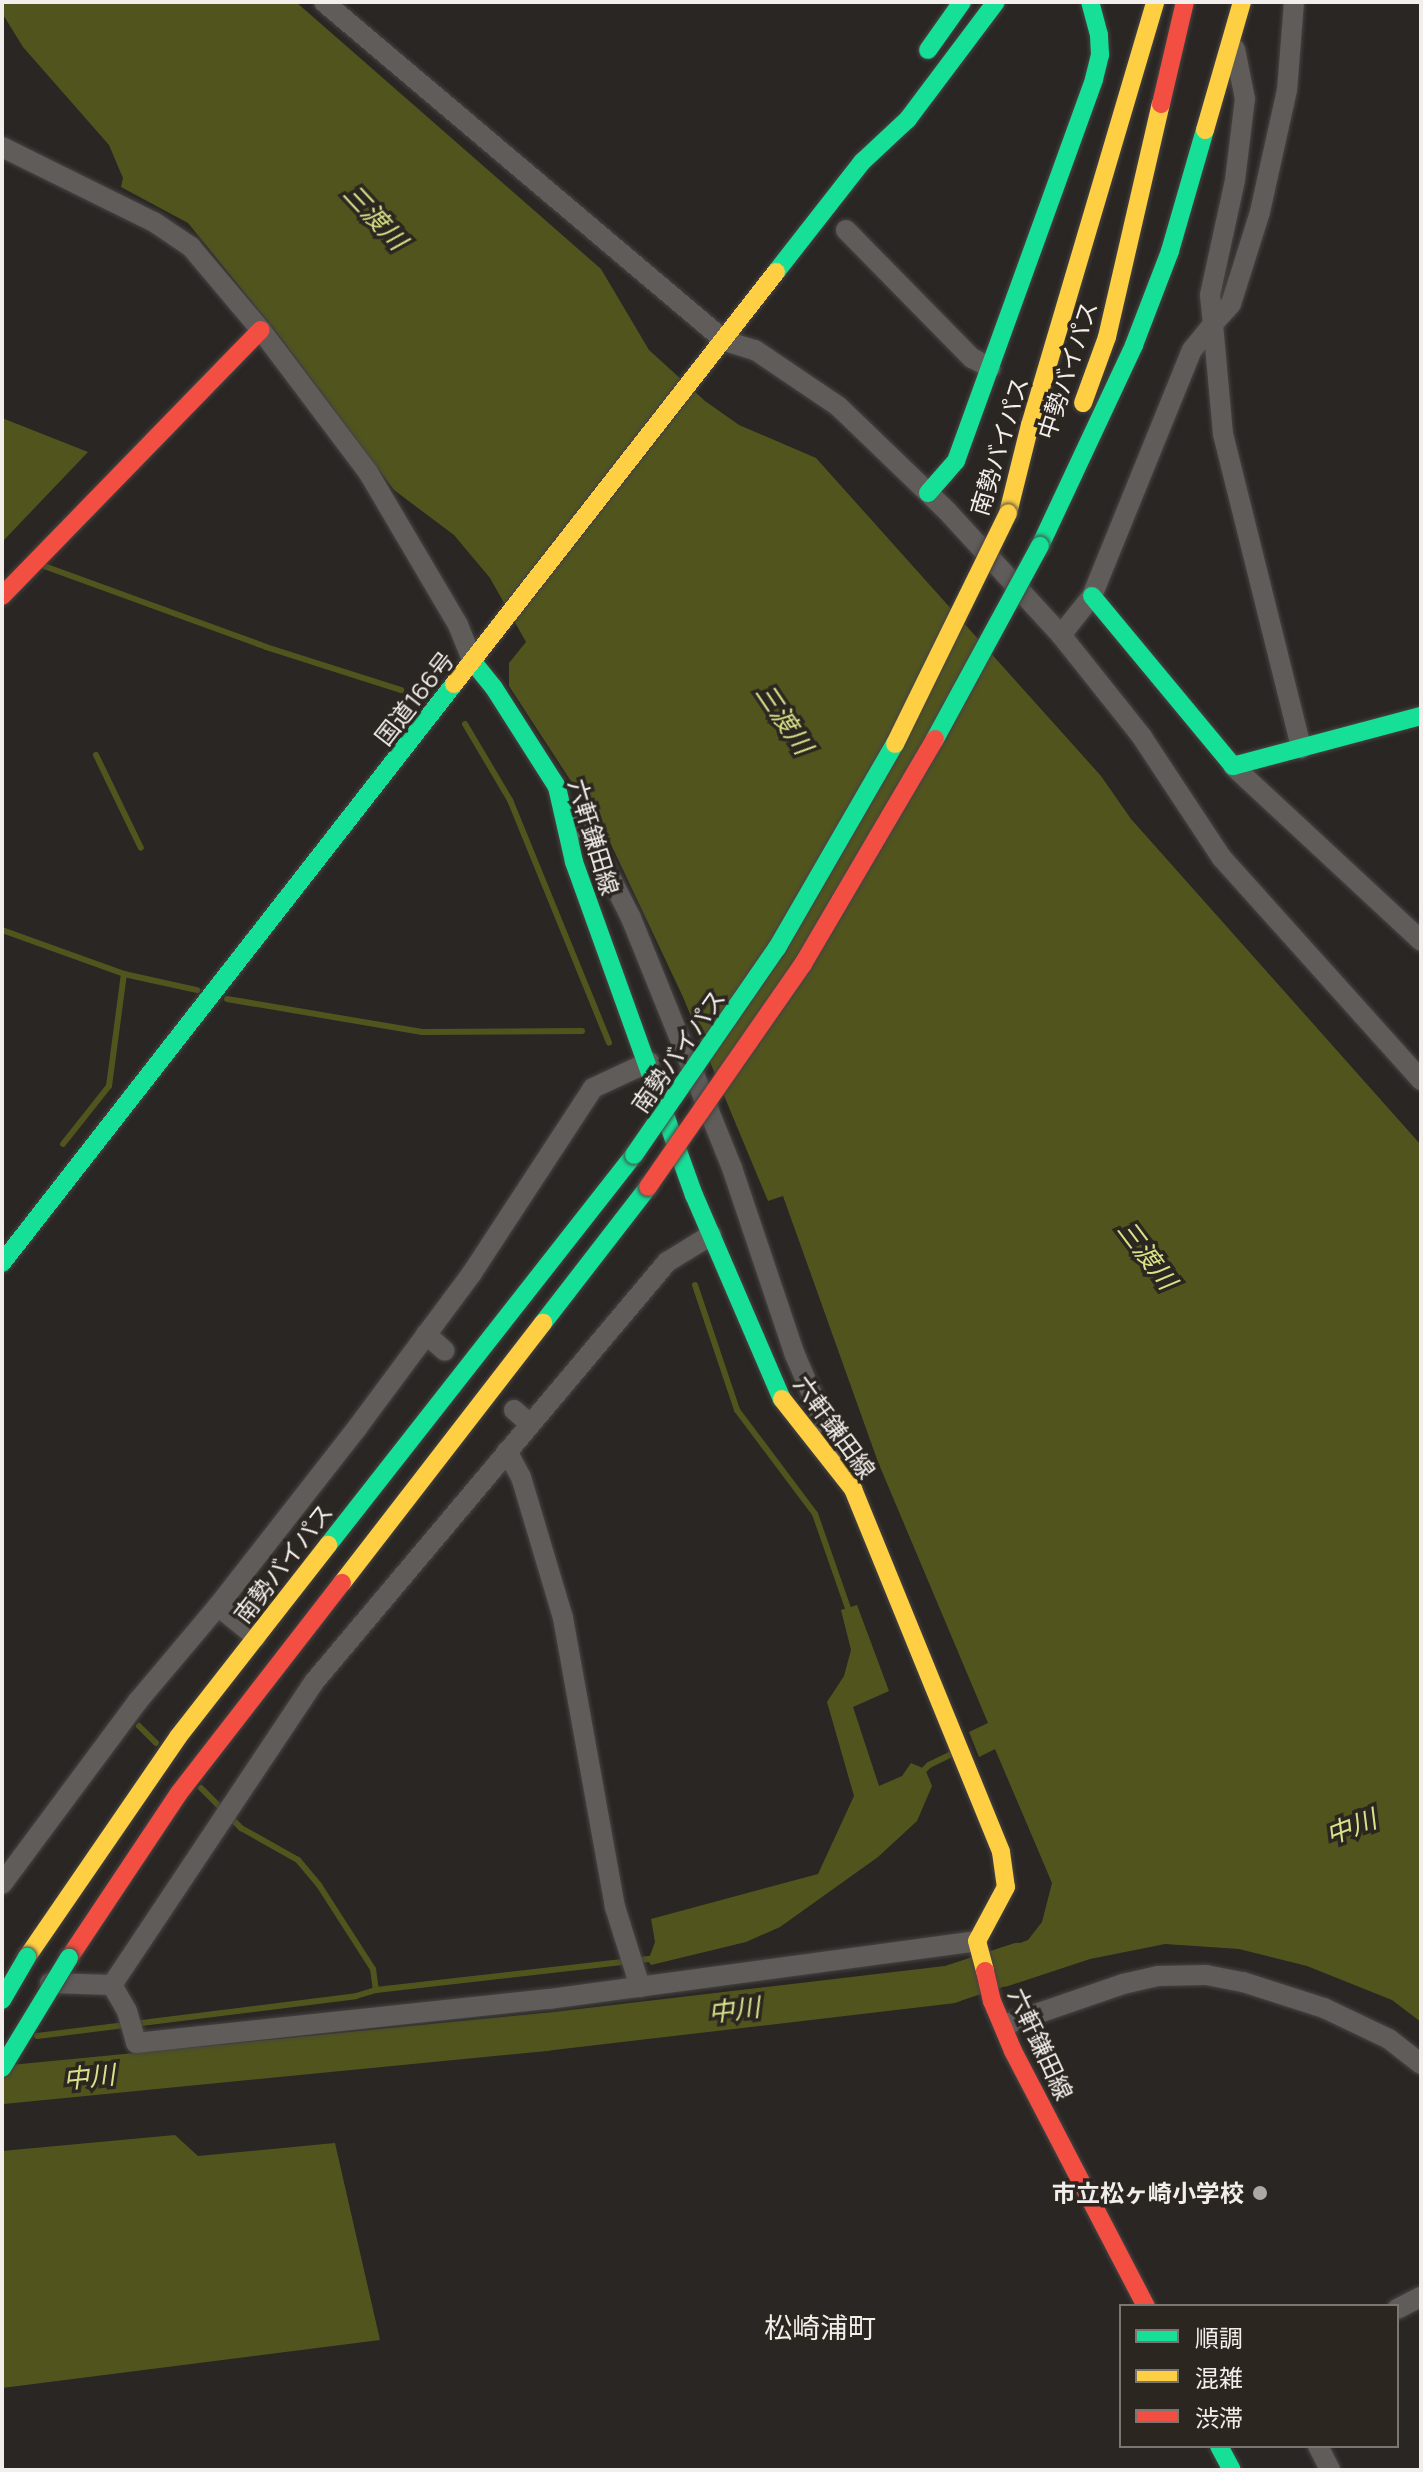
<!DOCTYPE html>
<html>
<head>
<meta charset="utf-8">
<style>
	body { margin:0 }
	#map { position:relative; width:1423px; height:2472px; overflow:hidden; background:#292624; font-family:Manrope,"Noto Sans JP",sans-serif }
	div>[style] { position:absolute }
	.water>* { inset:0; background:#51551d }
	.stream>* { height:6px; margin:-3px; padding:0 3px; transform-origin:3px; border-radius:3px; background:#51551d }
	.river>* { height:38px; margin:-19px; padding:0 19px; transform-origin:19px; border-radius:19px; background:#51551d }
	.roads { filter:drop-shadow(0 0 2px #474442) drop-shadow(0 0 2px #474442) }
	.street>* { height:20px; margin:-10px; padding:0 10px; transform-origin:10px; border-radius:10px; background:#5f5c5a }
	.fast>* { height:18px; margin:-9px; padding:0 9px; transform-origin:9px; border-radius:9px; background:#16e098 }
	.slow>* { height:18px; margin:-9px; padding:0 9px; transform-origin:9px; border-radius:9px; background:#ffcf43 }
	.jam>* { height:18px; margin:-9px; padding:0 9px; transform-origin:9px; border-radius:9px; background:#f24e42 }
	.bridges { filter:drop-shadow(0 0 2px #474442) drop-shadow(0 0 2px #474442) }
	.fast-bridge>* { height:18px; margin:-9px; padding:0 9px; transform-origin:9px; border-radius:9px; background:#16e098 }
	.slow-bridge>* { height:18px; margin:-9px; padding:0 9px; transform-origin:9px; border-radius:9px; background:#ffcf43 }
	.jam-bridge>* { height:18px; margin:-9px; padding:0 9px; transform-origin:9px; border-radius:9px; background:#f24e42 }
	.dots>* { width:22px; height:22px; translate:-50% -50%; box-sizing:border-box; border:4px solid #2c2621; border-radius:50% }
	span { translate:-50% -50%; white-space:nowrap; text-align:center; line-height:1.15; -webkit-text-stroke:7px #2c2621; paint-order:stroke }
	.street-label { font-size:24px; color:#f2eeeb }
	.poi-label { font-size:24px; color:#f2eeeb; font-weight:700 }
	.right { translate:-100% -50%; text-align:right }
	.water-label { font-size:26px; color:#d8e288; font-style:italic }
	.quarter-label { font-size:28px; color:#f2eeeb }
	.frame { position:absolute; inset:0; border:4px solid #f2eeeb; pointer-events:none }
	.legend { position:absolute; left:1119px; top:2304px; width:280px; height:144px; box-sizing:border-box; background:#2c2621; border:2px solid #7b7672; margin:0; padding:10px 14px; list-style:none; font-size:24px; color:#f2eeeb }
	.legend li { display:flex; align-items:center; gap:16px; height:40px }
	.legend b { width:40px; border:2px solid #7b7672 }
</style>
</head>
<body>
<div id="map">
	<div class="water">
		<i style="clip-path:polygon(2px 2px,296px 2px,601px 269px,649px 350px,705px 401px,739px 425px,816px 458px,1101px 776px,1131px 819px,1421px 1145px,1421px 2022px,1392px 2000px,1307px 1966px,1239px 1949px,1165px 1944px,1090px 1959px,1005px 1987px,996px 1952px,1028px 1940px,1042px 1922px,1052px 1883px,995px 1749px,979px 1757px,969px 1732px,988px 1723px,878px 1462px,783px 1196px,768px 1201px,683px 997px,608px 838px,509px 686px,509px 663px,526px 642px,490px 578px,454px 535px,394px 490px,275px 330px,188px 223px,121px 187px,123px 178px,109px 145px,23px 47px,2px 13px)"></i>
		<i style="clip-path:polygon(2px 418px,88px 452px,4px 540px,2px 539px)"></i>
		<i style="clip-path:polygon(857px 1605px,889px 1691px,853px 1707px,879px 1786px,902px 1776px,911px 1763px,925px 1769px,932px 1786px,917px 1821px,878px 1857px,780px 1927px,746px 1942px,651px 1965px,648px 1961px,655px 1942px,651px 1919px,818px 1874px,854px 1796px,827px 1702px,844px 1676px,851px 1650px,841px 1610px)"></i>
		<i style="clip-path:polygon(175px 2135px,198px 2156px,335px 2143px,380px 2340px,2px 2388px,2px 2151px)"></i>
	</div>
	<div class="stream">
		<i style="left:44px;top:566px;width:236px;rotate:20deg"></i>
		<i style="left:266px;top:647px;width:142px;rotate:17.7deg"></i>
		<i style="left:465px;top:724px;width:88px;rotate:59.4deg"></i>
		<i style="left:510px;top:800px;width:262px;rotate:67.8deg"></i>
		<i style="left:96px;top:755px;width:103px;rotate:64.2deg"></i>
		<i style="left:2px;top:930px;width:130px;rotate:19.8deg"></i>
		<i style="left:124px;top:974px;width:75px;rotate:12.4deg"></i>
		<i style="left:227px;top:999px;width:198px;rotate:9.6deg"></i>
		<i style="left:422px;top:1032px;width:160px;rotate:-0.4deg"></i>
		<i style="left:63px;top:1144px;width:74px;rotate:-51.6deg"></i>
		<i style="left:109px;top:1086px;width:113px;rotate:-82.4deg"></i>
		<i style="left:695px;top:1285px;width:132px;rotate:71.4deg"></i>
		<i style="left:737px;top:1410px;width:130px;rotate:53.1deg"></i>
		<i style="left:815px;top:1514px;width:106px;rotate:70.7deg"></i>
		<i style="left:139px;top:1726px;width:24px;rotate:45deg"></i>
		<i style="left:920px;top:1774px;width:13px;rotate:-45deg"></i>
		<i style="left:929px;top:1765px;width:28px;rotate:-26deg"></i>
		<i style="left:201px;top:1788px;width:57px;rotate:45deg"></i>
		<i style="left:241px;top:1828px;width:65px;rotate:29.3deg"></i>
		<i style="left:298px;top:1860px;width:33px;rotate:50deg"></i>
		<i style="left:319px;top:1885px;width:100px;rotate:57.3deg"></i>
		<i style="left:373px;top:1969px;width:21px;rotate:82deg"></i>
		<i style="left:376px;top:1990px;width:281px;rotate:-6.5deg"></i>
		<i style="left:37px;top:2036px;width:321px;rotate:-7.1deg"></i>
		<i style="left:356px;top:1996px;width:21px;rotate:-17deg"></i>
	</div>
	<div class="river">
		<i style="left:2px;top:2085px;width:546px;rotate:-5.57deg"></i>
		<i style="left:545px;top:2032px;width:409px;rotate:-6.7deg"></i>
		<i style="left:951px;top:1984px;width:71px;rotate:-18.2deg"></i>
	</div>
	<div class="roads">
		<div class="street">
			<i style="left:324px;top:2px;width:525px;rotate:40.21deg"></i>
			<i style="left:725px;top:341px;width:31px;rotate:17deg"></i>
			<i style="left:755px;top:350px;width:100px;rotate:34deg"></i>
			<i style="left:838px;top:406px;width:151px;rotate:43.9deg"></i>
			<i style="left:947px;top:511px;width:168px;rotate:47.4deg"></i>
			<i style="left:1061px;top:635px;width:50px;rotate:-51.5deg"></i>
			<i style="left:1092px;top:596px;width:266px;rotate:-67.9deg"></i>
			<i style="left:1192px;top:350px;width:33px;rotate:-51deg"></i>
			<i style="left:1213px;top:324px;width:29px;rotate:-96deg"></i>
			<i style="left:1210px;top:295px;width:118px;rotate:-77.7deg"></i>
			<i style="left:1235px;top:180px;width:82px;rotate:-83deg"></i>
			<i style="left:1245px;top:99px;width:51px;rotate:-101.3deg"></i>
			<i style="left:1294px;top:2px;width:88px;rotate:94.5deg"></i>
			<i style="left:1287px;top:90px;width:125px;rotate:102.5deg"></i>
			<i style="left:1260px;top:212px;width:96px;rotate:107.5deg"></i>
			<i style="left:1231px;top:304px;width:27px;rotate:132deg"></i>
			<i style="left:1213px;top:324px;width:110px;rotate:84.8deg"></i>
			<i style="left:1223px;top:434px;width:324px;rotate:76deg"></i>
			<i style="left:2px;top:147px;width:169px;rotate:26.3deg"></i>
			<i style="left:154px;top:222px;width:45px;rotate:34deg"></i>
			<i style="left:191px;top:247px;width:109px;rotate:49.9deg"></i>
			<i style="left:261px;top:330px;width:178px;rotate:53deg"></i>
			<i style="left:368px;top:472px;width:178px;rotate:59.5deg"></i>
			<i style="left:458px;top:625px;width:40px;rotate:68deg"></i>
			<i style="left:846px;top:230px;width:180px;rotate:45.5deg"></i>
			<i style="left:972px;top:358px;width:21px;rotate:28deg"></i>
			<i style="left:1061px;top:635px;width:130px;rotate:51.5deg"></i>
			<i style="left:1142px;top:737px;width:144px;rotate:56.6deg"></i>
			<i style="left:1221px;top:857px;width:300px;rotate:48.1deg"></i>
			<i style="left:1233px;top:766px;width:257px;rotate:42.9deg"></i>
			<i style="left:564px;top:811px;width:41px;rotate:47deg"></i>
			<i style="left:592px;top:841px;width:86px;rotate:63.1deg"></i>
			<i style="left:631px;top:918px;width:270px;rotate:68deg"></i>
			<i style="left:732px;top:1168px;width:197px;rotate:71.4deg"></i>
			<i style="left:795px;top:1355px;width:113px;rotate:66.6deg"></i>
			<i style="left:426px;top:1334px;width:25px;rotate:42deg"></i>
			<i style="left:514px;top:1410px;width:21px;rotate:41deg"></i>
			<i style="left:507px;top:1451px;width:30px;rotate:62deg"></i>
			<i style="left:521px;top:1477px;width:147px;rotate:73.4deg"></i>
			<i style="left:563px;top:1618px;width:294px;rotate:79.8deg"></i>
			<i style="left:615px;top:1907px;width:84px;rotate:72.6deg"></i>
			<i style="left:218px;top:1606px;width:49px;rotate:39.2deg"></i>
			<i style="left:2px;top:1884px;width:228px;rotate:-53.4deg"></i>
			<i style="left:138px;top:1701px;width:124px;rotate:-49.9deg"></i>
			<i style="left:218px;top:1606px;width:226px;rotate:-52deg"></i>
			<i style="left:357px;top:1428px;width:193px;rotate:-53.4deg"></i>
			<i style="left:472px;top:1273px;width:221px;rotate:-56.8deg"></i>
			<i style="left:593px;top:1088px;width:62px;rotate:-24.9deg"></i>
			<i style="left:50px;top:1983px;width:62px;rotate:1.8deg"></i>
			<i style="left:112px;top:1985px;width:30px;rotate:60deg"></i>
			<i style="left:127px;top:2011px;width:33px;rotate:74deg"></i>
			<i style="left:136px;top:2043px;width:415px;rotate:-6.1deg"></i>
			<i style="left:549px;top:1999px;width:432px;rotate:-7.7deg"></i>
			<i style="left:112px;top:1985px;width:364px;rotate:-56.3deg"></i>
			<i style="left:314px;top:1682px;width:549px;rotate:-49.95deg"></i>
			<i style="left:667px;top:1262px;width:52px;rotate:-31.5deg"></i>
			<i style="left:1004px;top:2025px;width:126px;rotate:-19deg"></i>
			<i style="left:1123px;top:1984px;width:36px;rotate:-13deg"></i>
			<i style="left:1158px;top:1976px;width:48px;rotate:-1.2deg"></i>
			<i style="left:1206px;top:1975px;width:38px;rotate:11deg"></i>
			<i style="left:1243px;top:1982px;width:85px;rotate:17.8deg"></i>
			<i style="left:1324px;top:2008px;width:72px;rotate:25.5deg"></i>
			<i style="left:1389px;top:2039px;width:41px;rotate:38deg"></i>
			<i style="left:1397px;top:2309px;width:27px;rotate:-27deg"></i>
			<i style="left:1318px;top:2446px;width:27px;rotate:63deg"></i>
		</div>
		<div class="fast">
			<i style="left:928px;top:50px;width:59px;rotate:-54.7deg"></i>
			<i style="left:776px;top:272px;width:140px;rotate:-52deg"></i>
			<i style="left:862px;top:162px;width:63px;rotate:-43.1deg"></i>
			<i style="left:908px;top:119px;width:146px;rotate:-53.1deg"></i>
			<i style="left:928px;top:493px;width:43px;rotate:-48.8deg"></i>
			<i style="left:956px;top:461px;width:406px;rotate:-70.1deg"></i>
			<i style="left:1094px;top:79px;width:25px;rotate:-76deg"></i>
			<i style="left:1100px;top:55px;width:20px;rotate:-93deg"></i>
			<i style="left:1099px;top:35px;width:34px;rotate:-105deg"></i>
			<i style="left:1040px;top:546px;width:222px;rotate:-64.9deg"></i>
			<i style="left:1134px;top:345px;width:101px;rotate:-69deg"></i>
			<i style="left:1170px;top:251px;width:126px;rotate:-73.9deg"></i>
			<i style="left:1092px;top:596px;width:221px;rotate:50.3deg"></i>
			<i style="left:1233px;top:766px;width:195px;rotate:-14.9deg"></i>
			<i style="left:473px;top:662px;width:33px;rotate:51deg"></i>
			<i style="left:494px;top:688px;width:117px;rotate:57.5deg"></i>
			<i style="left:557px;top:787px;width:77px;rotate:77.2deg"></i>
			<i style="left:574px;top:862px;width:354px;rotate:70.2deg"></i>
			<i style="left:694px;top:1195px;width:222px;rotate:66.7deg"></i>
			<i style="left:2px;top:1263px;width:735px;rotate:-52.02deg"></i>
			<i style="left:543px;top:1323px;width:172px;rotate:-52.3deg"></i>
			<i style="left:328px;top:1545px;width:496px;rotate:-51.9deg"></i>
			<i style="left:1219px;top:2446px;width:27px;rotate:62deg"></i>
		</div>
		<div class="slow">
			<i style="left:1205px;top:130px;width:133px;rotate:-73.9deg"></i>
			<i style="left:1083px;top:403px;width:70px;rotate:-70deg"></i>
			<i style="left:1107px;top:337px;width:239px;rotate:-77deg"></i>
			<i style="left:1008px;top:513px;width:91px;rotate:-76deg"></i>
			<i style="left:1030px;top:425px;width:441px;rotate:-73.5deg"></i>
			<i style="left:454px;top:684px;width:523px;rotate:-51.99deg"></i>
			<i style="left:782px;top:1399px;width:115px;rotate:51.7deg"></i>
			<i style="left:853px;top:1489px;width:392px;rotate:67.8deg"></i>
			<i style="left:1001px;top:1852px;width:35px;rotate:82deg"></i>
			<i style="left:1006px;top:1887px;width:61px;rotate:118.2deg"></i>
			<i style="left:977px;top:1941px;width:31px;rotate:75deg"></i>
			<i style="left:342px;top:1583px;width:329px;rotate:-52.3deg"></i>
			<i style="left:27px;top:1957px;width:267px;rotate:-55.5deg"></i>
			<i style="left:178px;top:1737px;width:244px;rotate:-52deg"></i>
		</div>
		<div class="jam">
			<i style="left:1161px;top:104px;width:105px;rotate:-76.8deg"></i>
			<i style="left:2px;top:596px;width:371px;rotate:-45.8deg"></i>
			<i style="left:69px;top:1958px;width:198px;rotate:-56.3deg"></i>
			<i style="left:179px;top:1793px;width:266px;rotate:-52.2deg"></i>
			<i style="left:985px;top:1971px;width:31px;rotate:77deg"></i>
			<i style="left:992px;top:2001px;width:54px;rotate:67.2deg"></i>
			<i style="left:1013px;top:2051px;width:288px;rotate:62.5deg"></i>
		</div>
	</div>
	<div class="bridges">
		<div class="fast-bridge">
			<i style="left:935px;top:739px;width:220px;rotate:-61.5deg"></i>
			<i style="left:634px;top:1155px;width:252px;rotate:-55.4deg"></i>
			<i style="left:777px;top:948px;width:236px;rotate:-60deg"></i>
			<i style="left:2px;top:2000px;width:50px;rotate:-59.8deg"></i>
			<i style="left:2px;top:2068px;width:129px;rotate:-58.7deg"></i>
		</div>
		<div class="slow-bridge">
			<i style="left:895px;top:744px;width:257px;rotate:-63.9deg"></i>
		</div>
		<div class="jam-bridge">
			<i style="left:648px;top:1187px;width:272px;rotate:-55.2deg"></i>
			<i style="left:803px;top:964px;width:261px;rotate:-59.6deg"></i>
		</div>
	</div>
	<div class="dots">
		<i style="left:1260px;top:2193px;background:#aca8a5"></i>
	</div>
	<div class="street-label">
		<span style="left:1067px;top:370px;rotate:-72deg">中勢バイパス</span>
		<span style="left:999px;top:446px;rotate:-73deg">南勢バイパス</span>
		<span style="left:414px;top:698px;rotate:-52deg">国道166号</span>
		<span style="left:594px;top:837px;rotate:73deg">六軒鎌田線</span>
		<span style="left:678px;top:1051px;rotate:-55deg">南勢バイパス</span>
		<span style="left:835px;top:1427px;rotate:54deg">六軒鎌田線</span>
		<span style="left:283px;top:1563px;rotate:-52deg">南勢バイパス</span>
		<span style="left:1041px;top:2044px;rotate:65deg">六軒鎌田線</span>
	</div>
	<div class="poi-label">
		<span class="right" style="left:1244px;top:2193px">市立松ヶ崎小学校</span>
	</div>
	<div class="water-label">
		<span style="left:375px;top:217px;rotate:47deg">三渡川</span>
		<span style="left:784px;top:719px;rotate:56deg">三渡川</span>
		<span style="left:1147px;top:1255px;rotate:53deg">三渡川</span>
		<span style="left:1351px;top:1827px;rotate:-21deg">中川</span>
		<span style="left:734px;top:2010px;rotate:-7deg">中川</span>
		<span style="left:89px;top:2077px;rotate:-6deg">中川</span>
	</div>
	<div class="quarter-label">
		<span style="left:820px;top:2327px">松崎浦町</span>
	</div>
	<div class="frame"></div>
	<ul class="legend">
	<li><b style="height:10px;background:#16e098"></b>順調</li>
	<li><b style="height:10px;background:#ffcf43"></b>混雑</li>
	<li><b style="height:10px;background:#f24e42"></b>渋滞</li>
	</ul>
</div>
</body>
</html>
